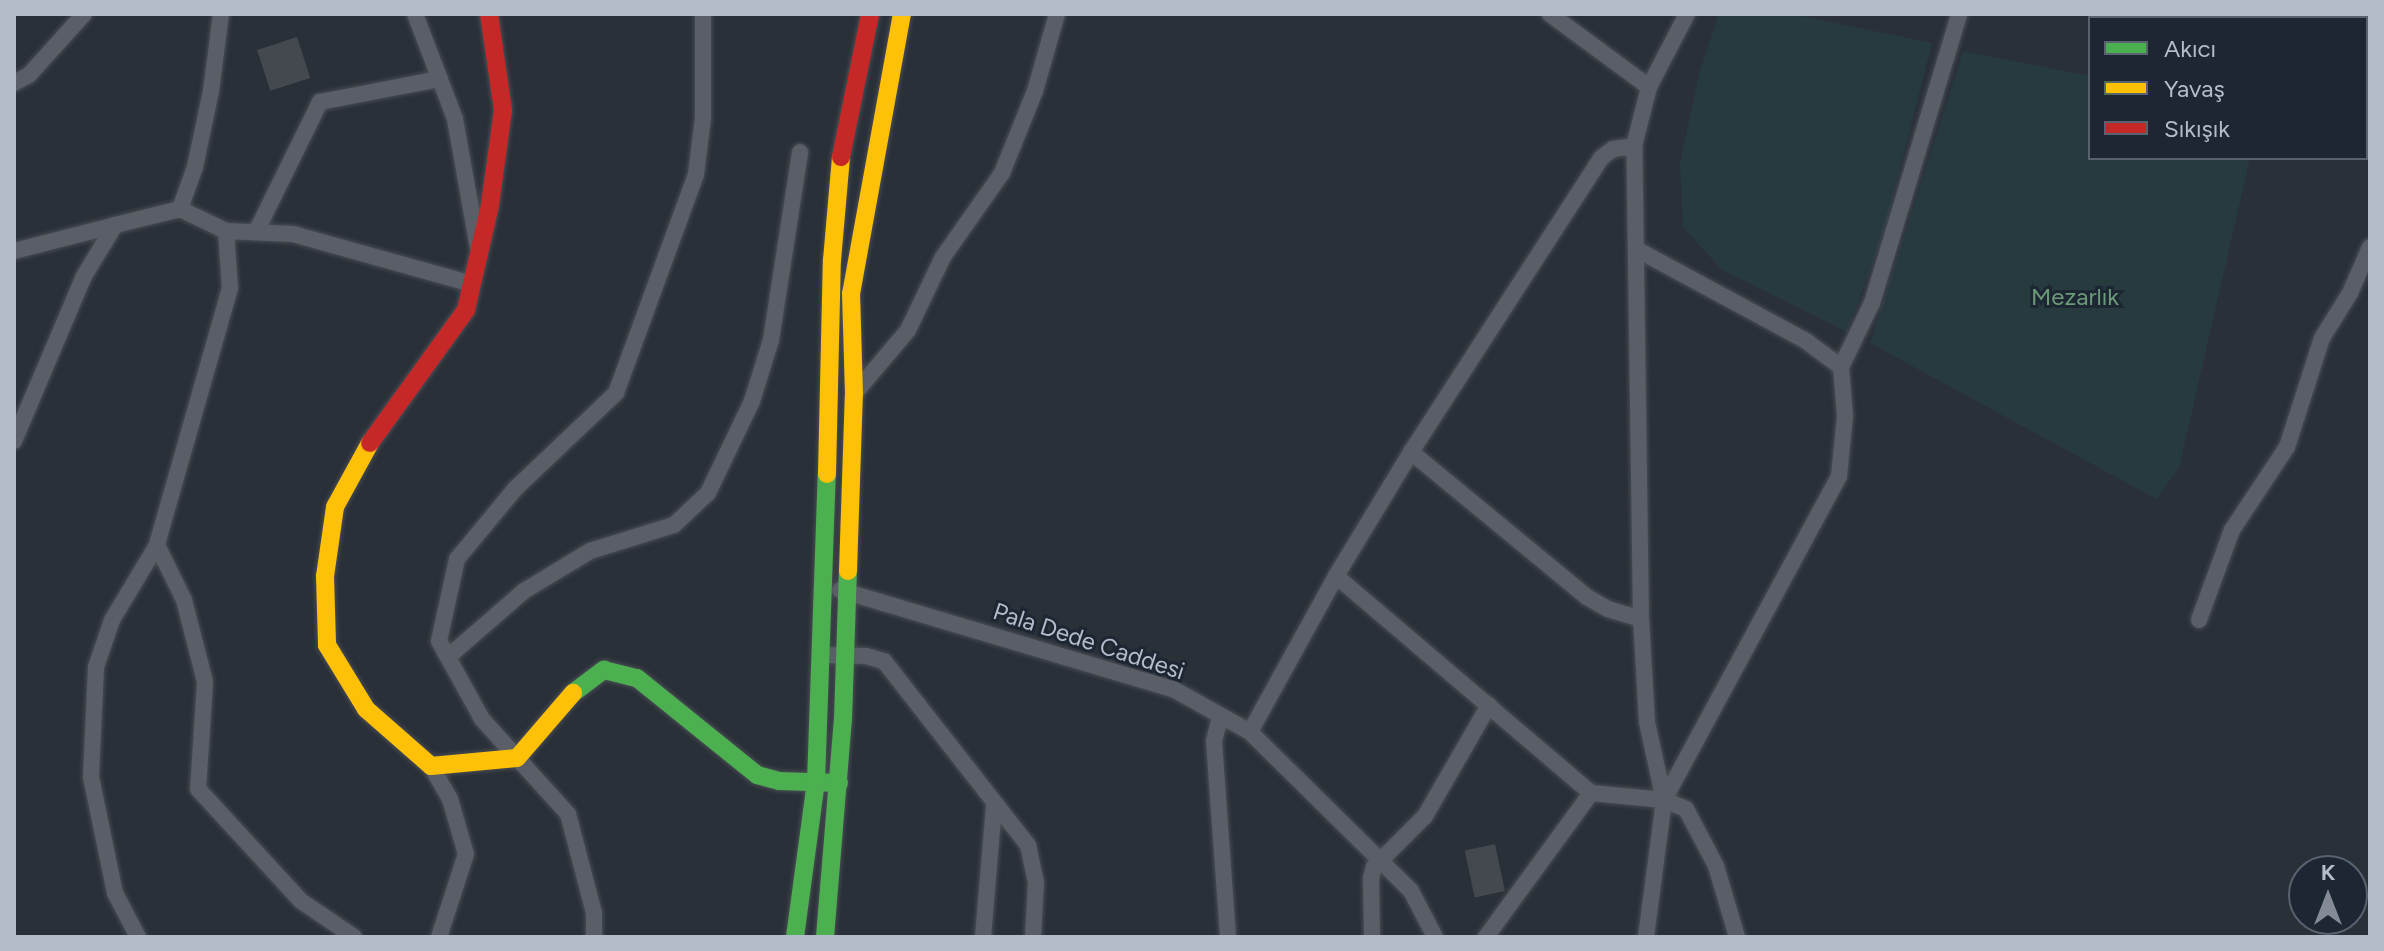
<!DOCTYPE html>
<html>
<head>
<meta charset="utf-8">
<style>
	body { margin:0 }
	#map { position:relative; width:2384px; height:951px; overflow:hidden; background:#2a3038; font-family:Figtree,sans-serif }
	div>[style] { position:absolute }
	.green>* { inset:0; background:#273a3e }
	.building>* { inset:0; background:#444950; transform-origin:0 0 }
	.roads { filter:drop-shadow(0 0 2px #484c53) drop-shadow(0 0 2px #484c53) }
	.street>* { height:16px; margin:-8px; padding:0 8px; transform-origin:8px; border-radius:8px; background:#5a5e66 }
	.fast>* { height:18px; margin:-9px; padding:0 9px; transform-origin:9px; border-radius:9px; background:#4caf50 }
	.slow>* { height:18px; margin:-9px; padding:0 9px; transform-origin:9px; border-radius:9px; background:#ffc107 }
	.jam>* { height:18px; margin:-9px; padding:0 9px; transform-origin:9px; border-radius:9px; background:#c62828 }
	span { translate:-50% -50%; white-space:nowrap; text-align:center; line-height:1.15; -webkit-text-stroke:6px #1d2633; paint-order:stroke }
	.park-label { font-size:24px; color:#6b9a76 }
	.street-label { font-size:24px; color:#b4bcc9 }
	.frame { position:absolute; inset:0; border:16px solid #b4bcc9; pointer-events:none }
	.legend { position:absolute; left:2088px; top:16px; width:280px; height:144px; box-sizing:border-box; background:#1d2633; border:2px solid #59626f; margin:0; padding:10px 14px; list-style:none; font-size:24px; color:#b4bcc9 }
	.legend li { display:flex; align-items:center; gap:16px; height:40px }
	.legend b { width:40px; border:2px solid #59626f }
	.north { position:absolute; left:2288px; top:855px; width:80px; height:80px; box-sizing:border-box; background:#1d2633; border:2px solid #59626f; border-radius:50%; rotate:0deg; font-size:22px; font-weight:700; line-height:32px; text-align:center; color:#b4bcc9 }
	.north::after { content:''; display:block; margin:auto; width:28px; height:36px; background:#848b96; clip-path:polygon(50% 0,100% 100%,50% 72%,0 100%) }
</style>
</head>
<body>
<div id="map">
	<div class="green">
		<i style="clip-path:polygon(1719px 14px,1792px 14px,1932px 43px,1883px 235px,1847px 332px,1722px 270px,1683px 227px,1680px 163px,1699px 74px)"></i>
		<i style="clip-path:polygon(1963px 51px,2090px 76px,2090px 158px,2250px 158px,2179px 468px,2156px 499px,1870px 343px)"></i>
	</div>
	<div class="building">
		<i style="left:297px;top:37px;width:43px;height:42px;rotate:72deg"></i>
		<i style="left:1495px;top:844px;width:48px;height:31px;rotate:78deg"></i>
	</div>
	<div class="roads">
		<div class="street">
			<i style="left:221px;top:14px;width:78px;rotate:97.4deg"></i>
			<i style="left:211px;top:91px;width:78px;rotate:101.9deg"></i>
			<i style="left:195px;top:167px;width:45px;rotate:109.7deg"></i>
			<i style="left:180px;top:209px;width:51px;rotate:25.6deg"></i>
			<i style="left:226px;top:231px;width:57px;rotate:86deg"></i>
			<i style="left:230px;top:288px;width:267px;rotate:105.9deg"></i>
			<i style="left:157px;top:545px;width:61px;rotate:63.9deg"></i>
			<i style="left:184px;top:600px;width:85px;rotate:75.6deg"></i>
			<i style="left:205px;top:682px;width:107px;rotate:93.7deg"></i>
			<i style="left:198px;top:789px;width:152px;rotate:47.4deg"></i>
			<i style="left:301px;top:901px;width:64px;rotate:34.2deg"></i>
			<i style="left:415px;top:14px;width:112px;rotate:69.1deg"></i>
			<i style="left:455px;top:119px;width:131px;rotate:79.9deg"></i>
			<i style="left:1550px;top:14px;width:123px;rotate:36.4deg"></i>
			<i style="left:14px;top:83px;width:17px;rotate:-28deg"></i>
			<i style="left:29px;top:75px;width:82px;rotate:-48deg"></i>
			<i style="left:226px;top:231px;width:67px;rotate:2.6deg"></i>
			<i style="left:293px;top:234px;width:186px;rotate:15.6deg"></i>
			<i style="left:256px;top:232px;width:145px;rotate:-63.8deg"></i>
			<i style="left:320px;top:102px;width:122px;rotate:-10.9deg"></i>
			<i style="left:1636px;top:249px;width:193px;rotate:28.4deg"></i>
			<i style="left:1806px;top:341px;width:44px;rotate:36.6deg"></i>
			<i style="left:14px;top:251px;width:104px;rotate:-14.4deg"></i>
			<i style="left:854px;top:394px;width:84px;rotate:-49.8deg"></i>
			<i style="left:908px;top:330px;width:81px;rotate:-64.4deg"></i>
			<i style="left:943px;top:257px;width:103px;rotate:-54.9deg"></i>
			<i style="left:1002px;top:173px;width:88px;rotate:-68.1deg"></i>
			<i style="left:1035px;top:91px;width:80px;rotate:-74.1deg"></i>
			<i style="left:14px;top:441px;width:179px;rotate:-67deg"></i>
			<i style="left:84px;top:276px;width:60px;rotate:-58.7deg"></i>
			<i style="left:115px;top:225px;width:67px;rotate:-13.8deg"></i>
			<i style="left:1411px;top:452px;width:228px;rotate:39.5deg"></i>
			<i style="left:1587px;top:597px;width:24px;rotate:30deg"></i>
			<i style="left:1608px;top:609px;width:34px;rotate:17deg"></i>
			<i style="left:1336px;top:576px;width:335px;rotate:40.4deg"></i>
			<i style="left:1591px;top:793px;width:73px;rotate:5.5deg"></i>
			<i style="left:1664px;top:800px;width:24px;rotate:22deg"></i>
			<i style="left:1686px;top:809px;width:64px;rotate:62.2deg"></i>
			<i style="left:1716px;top:866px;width:74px;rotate:73.5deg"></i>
			<i style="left:840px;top:590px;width:347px;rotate:16.6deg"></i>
			<i style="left:1173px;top:689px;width:88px;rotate:29.2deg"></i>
			<i style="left:1250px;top:732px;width:226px;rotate:44.6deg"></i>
			<i style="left:1411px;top:891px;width:52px;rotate:62.4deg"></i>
			<i style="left:2199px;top:620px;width:96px;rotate:-69.9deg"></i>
			<i style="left:2232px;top:530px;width:100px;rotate:-56.5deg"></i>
			<i style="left:2287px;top:447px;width:114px;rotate:-72.2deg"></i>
			<i style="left:2322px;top:338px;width:53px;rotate:-58.1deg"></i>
			<i style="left:2350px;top:293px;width:50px;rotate:-66.5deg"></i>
			<i style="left:822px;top:655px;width:44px;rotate:1.3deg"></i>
			<i style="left:866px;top:656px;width:19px;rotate:16deg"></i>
			<i style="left:884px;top:661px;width:234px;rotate:52deg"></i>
			<i style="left:1028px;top:845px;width:38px;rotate:78deg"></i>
			<i style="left:1036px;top:882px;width:55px;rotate:93.1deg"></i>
			<i style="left:448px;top:657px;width:101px;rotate:-41deg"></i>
			<i style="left:524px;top:591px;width:77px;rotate:-31.2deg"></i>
			<i style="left:590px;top:551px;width:88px;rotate:-17.2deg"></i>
			<i style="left:674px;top:525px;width:47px;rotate:-43.3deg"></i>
			<i style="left:708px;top:493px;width:102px;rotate:-64.4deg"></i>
			<i style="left:752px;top:401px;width:64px;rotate:-72.7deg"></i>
			<i style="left:771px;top:340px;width:190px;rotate:-81.2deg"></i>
			<i style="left:1220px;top:717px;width:25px;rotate:104deg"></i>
			<i style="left:1214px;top:741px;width:196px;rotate:85.9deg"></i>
			<i style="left:1250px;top:732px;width:178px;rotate:-61.1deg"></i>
			<i style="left:1336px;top:576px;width:145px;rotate:-58.8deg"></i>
			<i style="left:1411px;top:452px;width:350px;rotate:-57.1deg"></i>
			<i style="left:1601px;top:158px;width:15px;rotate:-37deg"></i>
			<i style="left:1613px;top:149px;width:21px;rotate:-8deg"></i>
			<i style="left:431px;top:766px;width:38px;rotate:60deg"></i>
			<i style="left:450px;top:799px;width:57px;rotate:73.8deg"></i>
			<i style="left:466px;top:854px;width:87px;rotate:108deg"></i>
			<i style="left:1664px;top:800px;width:80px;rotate:-102.3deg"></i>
			<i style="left:1647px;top:722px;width:103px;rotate:-93.3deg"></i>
			<i style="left:1641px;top:619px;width:473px;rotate:-90.8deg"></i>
			<i style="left:1634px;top:146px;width:61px;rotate:-75.7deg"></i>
			<i style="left:1649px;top:87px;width:82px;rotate:-62.5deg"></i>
			<i style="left:138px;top:937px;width:50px;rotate:-117.6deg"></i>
			<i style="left:115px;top:893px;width:118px;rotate:-101.7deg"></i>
			<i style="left:91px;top:777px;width:110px;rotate:-87.4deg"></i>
			<i style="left:96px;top:667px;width:50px;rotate:-71.2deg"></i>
			<i style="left:112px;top:620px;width:87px;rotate:-59deg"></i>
			<i style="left:594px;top:937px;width:24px;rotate:-90deg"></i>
			<i style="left:594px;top:913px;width:102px;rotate:-104.7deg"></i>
			<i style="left:568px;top:814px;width:128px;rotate:-132.2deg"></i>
			<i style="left:482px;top:719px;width:89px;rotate:-118.9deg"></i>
			<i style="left:439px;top:641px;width:84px;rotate:-77.6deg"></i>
			<i style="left:457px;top:559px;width:92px;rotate:-50.3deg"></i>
			<i style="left:516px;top:488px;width:138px;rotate:-43.5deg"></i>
			<i style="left:616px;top:393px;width:233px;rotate:-69.9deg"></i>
			<i style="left:696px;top:174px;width:56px;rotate:-82.9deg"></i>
			<i style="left:703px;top:118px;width:104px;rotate:-90deg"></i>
			<i style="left:983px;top:937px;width:131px;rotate:-85.2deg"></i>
			<i style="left:1372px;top:937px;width:59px;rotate:-91deg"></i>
			<i style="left:1371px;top:878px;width:11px;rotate:-75deg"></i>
			<i style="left:1374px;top:867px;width:72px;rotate:-45deg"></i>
			<i style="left:1425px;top:816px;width:128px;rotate:-60deg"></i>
			<i style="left:1486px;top:937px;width:178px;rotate:-53.9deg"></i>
			<i style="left:1646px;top:937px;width:138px;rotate:-82.5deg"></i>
			<i style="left:1664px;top:800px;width:368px;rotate:-61.6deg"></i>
			<i style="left:1839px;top:476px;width:60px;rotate:-84.3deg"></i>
			<i style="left:1845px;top:416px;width:49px;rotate:-94.7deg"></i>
			<i style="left:1841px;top:367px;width:71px;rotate:-64.2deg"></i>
			<i style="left:1872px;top:303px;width:302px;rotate:-73.2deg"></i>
		</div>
		<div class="fast">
			<i style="left:573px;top:693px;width:39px;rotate:-37deg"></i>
			<i style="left:604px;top:670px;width:34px;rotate:14deg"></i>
			<i style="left:637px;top:678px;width:154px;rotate:38.9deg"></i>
			<i style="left:757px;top:775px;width:23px;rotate:15deg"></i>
			<i style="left:779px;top:781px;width:60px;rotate:1.9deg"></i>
			<i style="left:795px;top:937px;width:156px;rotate:-82.3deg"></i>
			<i style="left:816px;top:782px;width:308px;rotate:-88deg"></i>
			<i style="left:825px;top:937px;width:219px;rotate:-85.3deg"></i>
			<i style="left:843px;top:719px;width:148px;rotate:-88.1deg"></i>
		</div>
		<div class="slow">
			<i style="left:370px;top:443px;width:73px;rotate:118.7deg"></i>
			<i style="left:335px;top:507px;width:70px;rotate:98.2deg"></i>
			<i style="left:325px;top:576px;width:69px;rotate:88.3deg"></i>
			<i style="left:327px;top:645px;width:75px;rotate:58.6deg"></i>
			<i style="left:366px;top:709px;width:86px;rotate:41.2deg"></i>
			<i style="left:431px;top:766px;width:86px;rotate:-5.3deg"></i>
			<i style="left:517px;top:758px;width:86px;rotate:-49.3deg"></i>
			<i style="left:827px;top:474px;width:214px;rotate:-88.7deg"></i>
			<i style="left:832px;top:260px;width:103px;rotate:-85deg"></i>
			<i style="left:848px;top:571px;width:177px;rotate:-88.1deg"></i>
			<i style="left:854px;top:394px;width:100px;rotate:-91.7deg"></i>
			<i style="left:851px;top:294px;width:285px;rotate:-79.7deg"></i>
		</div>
		<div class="jam">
			<i style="left:841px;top:157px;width:146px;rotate:-78.5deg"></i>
			<i style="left:370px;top:443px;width:164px;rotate:-54.2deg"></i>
			<i style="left:466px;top:310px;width:108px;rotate:-77.1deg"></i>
			<i style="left:490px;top:205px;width:96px;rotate:-82.2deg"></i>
			<i style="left:503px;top:110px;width:97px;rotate:-98.3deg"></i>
		</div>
	</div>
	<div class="park-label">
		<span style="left:2075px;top:297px">Mezarlık</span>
	</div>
	<div class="street-label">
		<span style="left:1089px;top:641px;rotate:18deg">Pala Dede Caddesi</span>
	</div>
	<div class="frame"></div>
	<ul class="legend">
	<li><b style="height:10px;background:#4caf50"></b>Akıcı</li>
	<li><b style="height:10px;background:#ffc107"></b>Yavaş</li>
	<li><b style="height:10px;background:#c62828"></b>Sıkışık</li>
	</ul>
	<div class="north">K</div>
</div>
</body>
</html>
